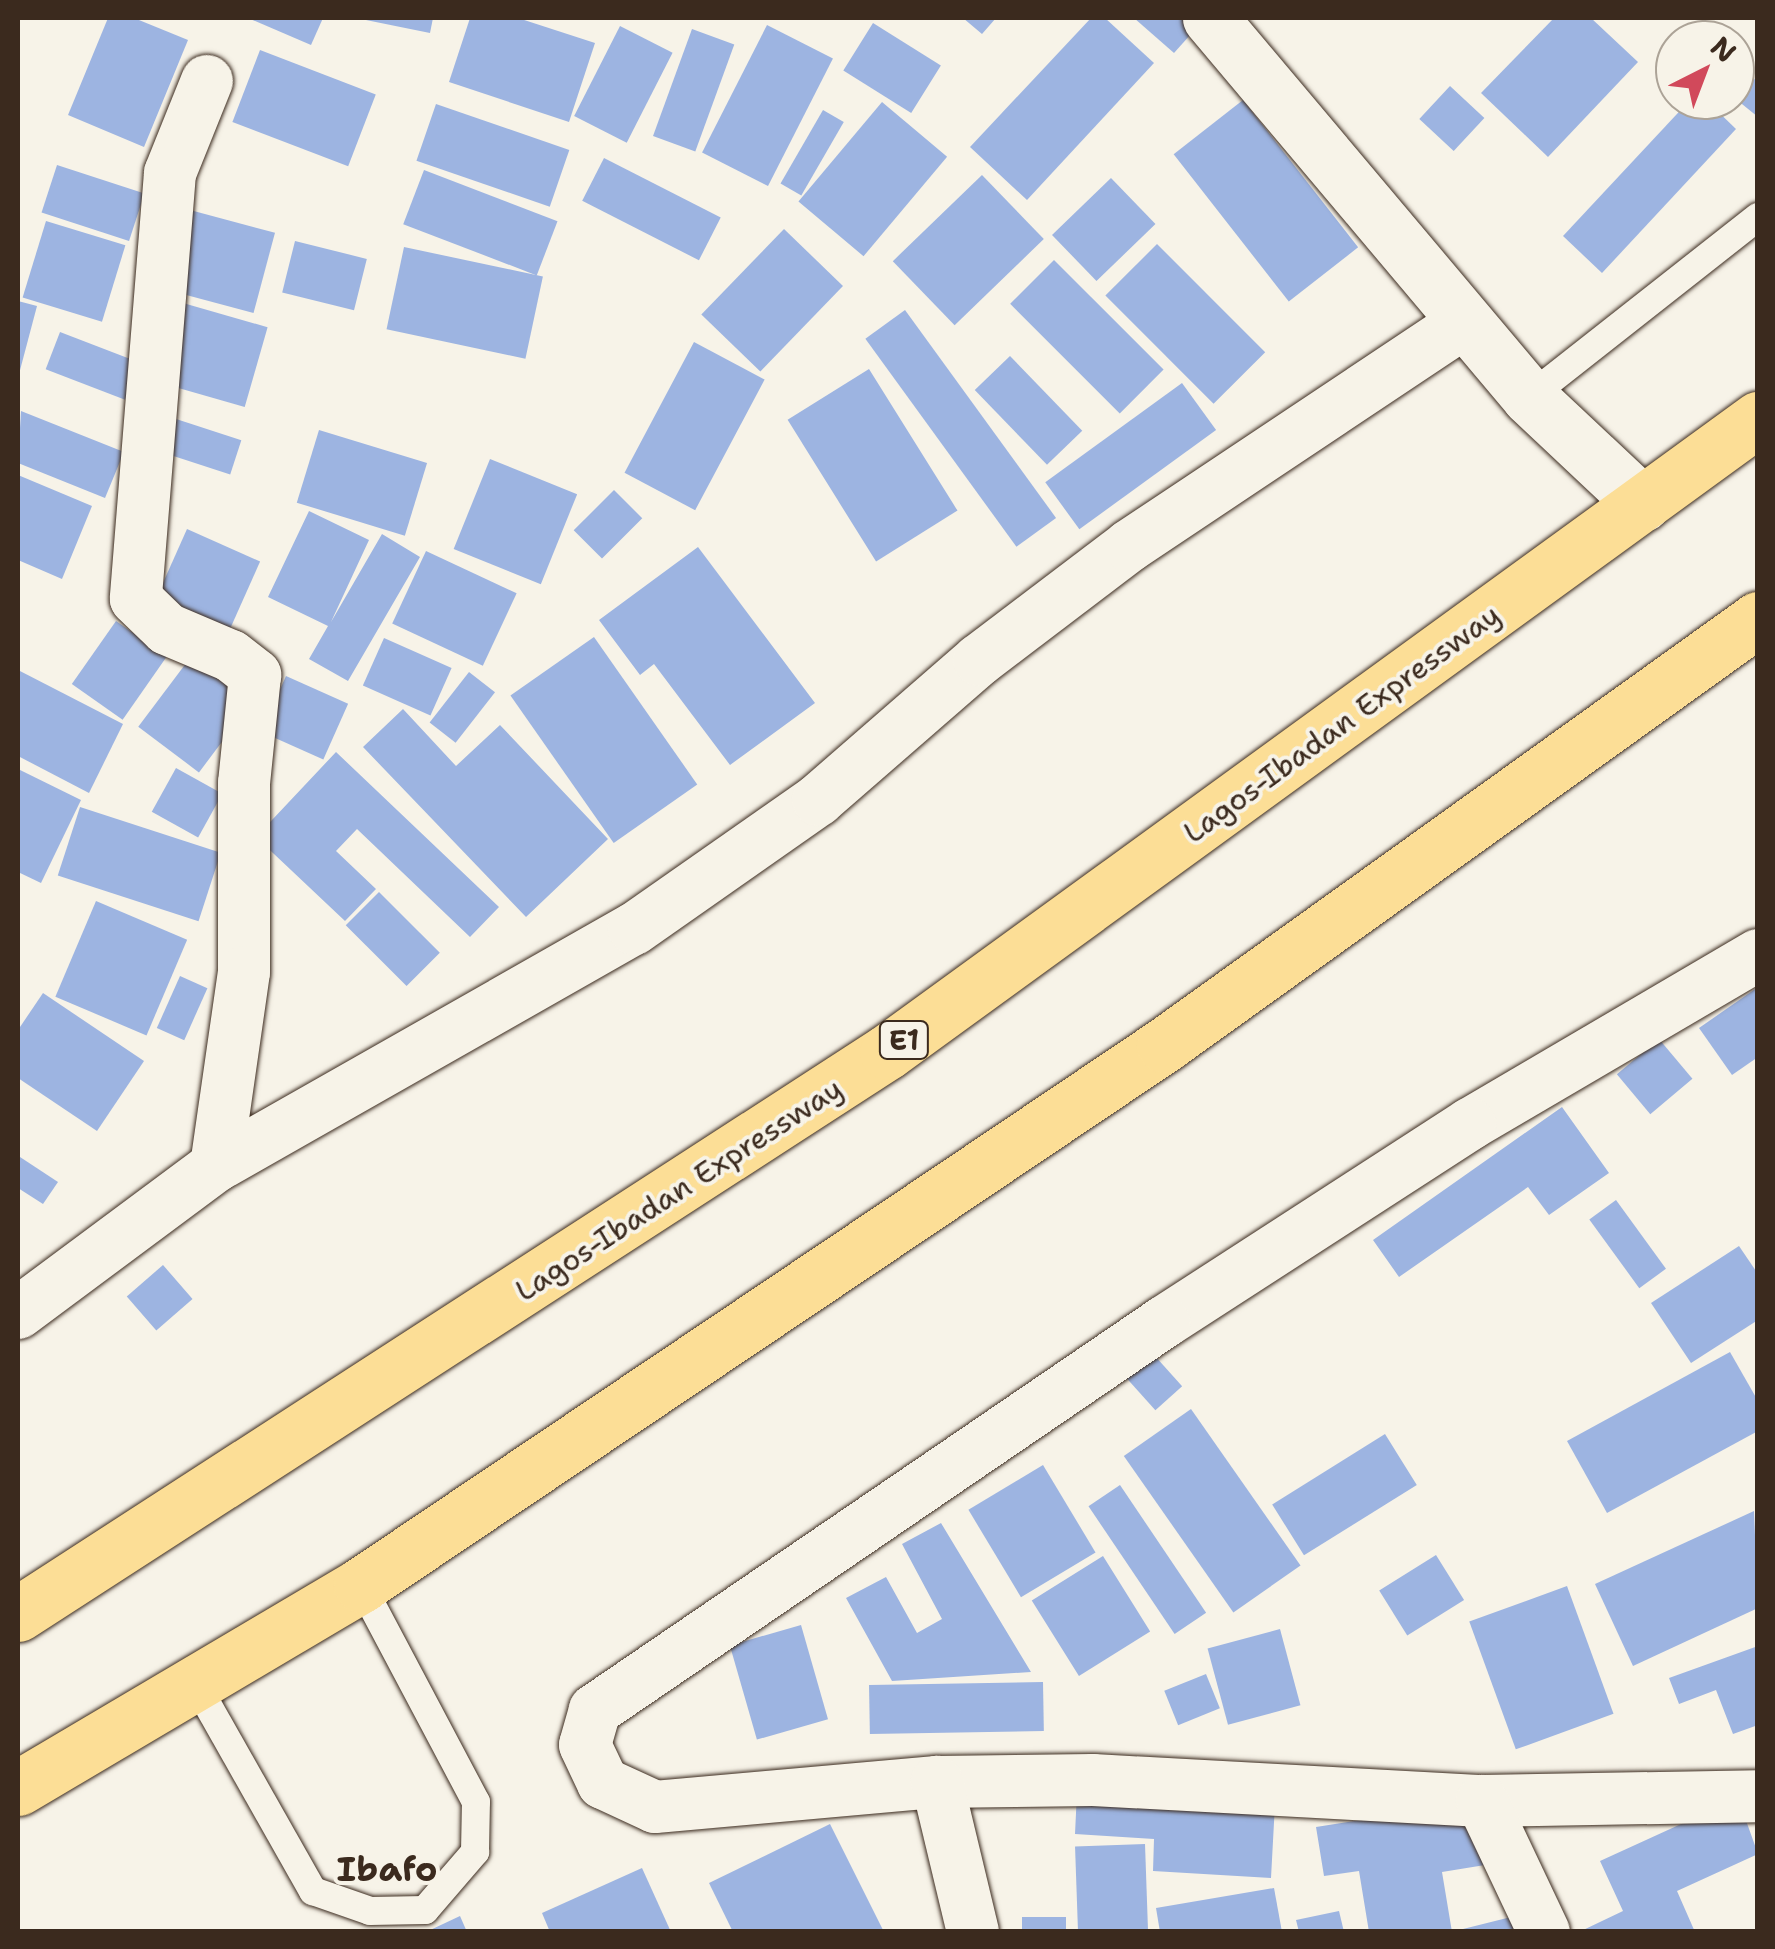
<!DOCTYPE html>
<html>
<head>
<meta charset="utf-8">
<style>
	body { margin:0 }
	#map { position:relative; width:1775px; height:1949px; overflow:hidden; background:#f7f3e8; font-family:"Shantell Sans",sans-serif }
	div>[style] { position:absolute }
	.building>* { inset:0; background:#9db4e1; transform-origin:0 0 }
	.roads { filter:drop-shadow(0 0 2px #3b2a1e) drop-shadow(0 0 2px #3b2a1e) }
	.service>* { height:28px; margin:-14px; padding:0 14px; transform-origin:14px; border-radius:14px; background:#f7f3e8 }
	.minor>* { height:52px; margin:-26px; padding:0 26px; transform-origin:26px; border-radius:26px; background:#f7f3e8 }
	.tertiary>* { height:55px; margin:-27.5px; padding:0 27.5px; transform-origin:27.5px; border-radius:27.5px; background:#f7f3e8 }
	.motorway>* { height:55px; margin:-27.5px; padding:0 27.5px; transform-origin:27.5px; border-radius:27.5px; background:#fcde96 }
	span { translate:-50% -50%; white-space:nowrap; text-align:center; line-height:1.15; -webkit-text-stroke:8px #f7f3e8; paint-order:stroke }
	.shield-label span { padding:2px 8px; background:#f7f3e8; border:2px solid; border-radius:8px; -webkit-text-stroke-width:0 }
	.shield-label { font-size:28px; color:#3b2a1e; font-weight:700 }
	.street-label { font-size:30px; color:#3b2a1e }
	.quarter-label { font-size:35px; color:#3b2a1e; font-weight:700 }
	.frame { position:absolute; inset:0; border:20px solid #3b2a1e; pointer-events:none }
	.north { position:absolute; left:1655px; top:20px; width:100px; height:100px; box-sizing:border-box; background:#f7f3e8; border:2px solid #aca397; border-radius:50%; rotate:42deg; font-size:28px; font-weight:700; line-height:40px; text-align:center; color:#3b2a1e }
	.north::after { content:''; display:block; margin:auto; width:35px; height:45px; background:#d1495b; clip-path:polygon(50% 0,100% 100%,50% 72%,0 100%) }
</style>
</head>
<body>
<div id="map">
	<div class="building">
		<i style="clip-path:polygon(108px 18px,134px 18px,188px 40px,144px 147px,68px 115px)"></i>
		<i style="clip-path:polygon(248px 18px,323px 18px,311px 45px)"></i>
		<i style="clip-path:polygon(356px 18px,433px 18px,430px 33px)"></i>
		<i style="clip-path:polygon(470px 18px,518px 18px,595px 43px,569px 122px,449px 82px)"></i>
		<i style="clip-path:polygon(963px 18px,996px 18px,982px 34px)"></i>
		<i style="clip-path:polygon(1091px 18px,1105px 18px,1154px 63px,1027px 200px,970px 147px)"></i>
		<i style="clip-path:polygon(1134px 18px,1192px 18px,1200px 24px,1174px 53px)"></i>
		<i style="clip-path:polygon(1554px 18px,1591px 18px,1638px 62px,1548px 157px,1481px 93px)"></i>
		<i style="left:873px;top:23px;width:80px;height:56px;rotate:32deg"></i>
		<i style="left:767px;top:25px;width:74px;height:143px;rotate:27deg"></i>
		<i style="left:620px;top:26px;width:59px;height:101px;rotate:27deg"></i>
		<i style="left:692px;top:29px;width:45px;height:114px;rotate:20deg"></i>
		<i style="left:260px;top:50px;width:124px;height:77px;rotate:21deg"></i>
		<i style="clip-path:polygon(1758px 75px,1758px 117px,1737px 100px)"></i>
		<i style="left:1450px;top:86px;width:47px;height:45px;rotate:43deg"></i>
		<i style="left:1243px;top:100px;width:187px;height:88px;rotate:52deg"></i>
		<i style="clip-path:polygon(1690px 100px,1706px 100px,1736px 129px,1602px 273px,1563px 236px)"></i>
		<i style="left:882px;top:102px;width:85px;height:130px;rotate:40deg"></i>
		<i style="left:436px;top:104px;width:141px;height:60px;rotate:19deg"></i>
		<i style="left:823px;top:110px;width:24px;height:85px;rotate:30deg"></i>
		<i style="left:604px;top:158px;width:131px;height:48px;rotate:27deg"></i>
		<i style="left:57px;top:165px;width:92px;height:50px;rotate:18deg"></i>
		<i style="left:424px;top:170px;width:143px;height:58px;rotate:21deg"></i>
		<i style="left:982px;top:175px;width:89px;height:124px;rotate:46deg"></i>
		<i style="left:1111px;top:178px;width:64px;height:82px;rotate:46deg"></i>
		<i style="left:190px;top:210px;width:88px;height:83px;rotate:15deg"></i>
		<i style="left:46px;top:221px;width:83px;height:80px;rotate:17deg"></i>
		<i style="left:784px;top:229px;width:82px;height:119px;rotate:44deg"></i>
		<i style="left:295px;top:241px;width:74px;height:53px;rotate:14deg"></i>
		<i style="left:1157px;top:244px;width:153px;height:73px;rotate:45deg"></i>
		<i style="left:404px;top:247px;width:142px;height:84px;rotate:12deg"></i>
		<i style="left:1054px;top:260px;width:155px;height:62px;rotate:45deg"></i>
		<i style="clip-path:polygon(18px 301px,37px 306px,19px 374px,18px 374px)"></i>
		<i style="left:183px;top:303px;width:88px;height:83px;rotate:16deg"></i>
		<i style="left:905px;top:310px;width:257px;height:49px;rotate:54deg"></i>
		<i style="left:60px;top:332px;width:85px;height:40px;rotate:21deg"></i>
		<i style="left:694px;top:342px;width:80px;height:148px;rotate:28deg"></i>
		<i style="left:1010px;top:356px;width:104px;height:49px;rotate:46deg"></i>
		<i style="left:869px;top:369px;width:167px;height:96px;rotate:58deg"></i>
		<i style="left:1182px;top:383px;width:58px;height:169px;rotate:54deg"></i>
		<i style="clip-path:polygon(21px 411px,124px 452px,105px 498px,18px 463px)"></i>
		<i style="left:170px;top:417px;width:75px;height:36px;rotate:18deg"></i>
		<i style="left:319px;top:430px;width:113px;height:76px;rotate:17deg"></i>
		<i style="left:490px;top:459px;width:94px;height:97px;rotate:22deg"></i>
		<i style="clip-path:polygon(18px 475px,92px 506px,62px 579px,18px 560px)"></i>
		<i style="left:614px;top:490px;width:40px;height:57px;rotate:45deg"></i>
		<i style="clip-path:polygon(309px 511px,369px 540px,331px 622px,382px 534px,420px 557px,348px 681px,309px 659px,328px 626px,268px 597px)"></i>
		<i style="left:187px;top:529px;width:80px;height:80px;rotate:24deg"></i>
		<i style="clip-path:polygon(698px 547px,815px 703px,730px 765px,654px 664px,640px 675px,599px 620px)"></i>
		<i style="left:426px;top:551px;width:100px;height:80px;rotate:25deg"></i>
		<i style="left:116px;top:621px;width:62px;height:77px;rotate:35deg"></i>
		<i style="left:594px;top:637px;width:180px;height:102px;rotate:55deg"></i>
		<i style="left:384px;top:638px;width:74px;height:52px;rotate:24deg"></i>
		<i style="left:190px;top:658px;width:76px;height:86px;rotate:37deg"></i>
		<i style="clip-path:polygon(18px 670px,123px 724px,89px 793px,18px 756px)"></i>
		<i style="left:469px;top:672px;width:33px;height:64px;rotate:38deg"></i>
		<i style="left:286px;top:676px;width:68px;height:61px;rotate:24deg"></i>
		<i style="clip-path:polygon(403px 709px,456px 766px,500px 725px,608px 839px,526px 917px,363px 747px)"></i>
		<i style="clip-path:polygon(336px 752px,499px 907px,470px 937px,357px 829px,336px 851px,376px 889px,345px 921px,256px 837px)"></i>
		<i style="left:176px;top:768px;width:53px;height:50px;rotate:29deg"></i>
		<i style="clip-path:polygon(18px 769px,81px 800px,41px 883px,18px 872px)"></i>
		<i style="left:80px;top:807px;width:148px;height:72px;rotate:18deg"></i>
		<i style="left:379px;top:892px;width:86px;height:47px;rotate:45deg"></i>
		<i style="left:96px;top:901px;width:99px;height:104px;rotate:23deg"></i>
		<i style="left:180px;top:976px;width:30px;height:57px;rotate:24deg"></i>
		<i style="clip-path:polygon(1758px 987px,1758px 1057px,1732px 1075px,1699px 1028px)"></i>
		<i style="clip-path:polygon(43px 993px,144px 1061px,97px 1131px,18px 1078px,18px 1030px)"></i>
		<i style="left:1659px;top:1039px;width:52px;height:55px;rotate:50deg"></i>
		<i style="clip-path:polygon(1562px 1107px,1609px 1173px,1549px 1215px,1528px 1187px,1399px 1277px,1373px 1240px)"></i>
		<i style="clip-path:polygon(20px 1157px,58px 1182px,43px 1204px,18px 1188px)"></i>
		<i style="left:1616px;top:1200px;width:85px;height:33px;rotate:54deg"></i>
		<i style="clip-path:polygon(1739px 1246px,1758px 1274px,1758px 1320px,1691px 1363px,1651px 1303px)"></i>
		<i style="left:163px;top:1265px;width:45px;height:48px;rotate:49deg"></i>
		<i style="left:1146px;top:1346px;width:54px;height:36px;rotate:48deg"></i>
		<i style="clip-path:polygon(1730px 1352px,1758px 1401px,1758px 1431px,1607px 1513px,1567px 1441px)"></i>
		<i style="left:1191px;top:1409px;width:191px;height:82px;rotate:55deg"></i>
		<i style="left:1385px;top:1434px;width:60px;height:133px;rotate:58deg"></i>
		<i style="left:1043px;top:1465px;width:102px;height:87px;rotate:59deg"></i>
		<i style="left:1120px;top:1485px;width:154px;height:38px;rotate:56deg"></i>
		<i style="clip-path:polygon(1754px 1511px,1758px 1608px,1633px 1666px,1595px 1584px)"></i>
		<i style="clip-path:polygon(941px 1523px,1031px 1672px,892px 1681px,846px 1598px,886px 1577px,917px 1633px,942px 1619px,902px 1544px)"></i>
		<i style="left:1436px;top:1555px;width:53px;height:67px;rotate:58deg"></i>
		<i style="left:1103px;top:1556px;width:89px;height:84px;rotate:58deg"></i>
		<i style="left:1567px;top:1586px;width:136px;height:104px;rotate:70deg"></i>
		<i style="left:801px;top:1625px;width:98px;height:74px;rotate:74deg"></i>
		<i style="left:1280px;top:1629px;width:79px;height:75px;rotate:75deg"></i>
		<i style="clip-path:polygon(1758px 1646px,1758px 1725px,1733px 1734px,1716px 1690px,1679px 1704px,1669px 1678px)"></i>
		<i style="left:1206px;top:1674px;width:37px;height:45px;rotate:68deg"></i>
		<i style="left:1043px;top:1682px;width:49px;height:174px;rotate:89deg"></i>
		<i style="clip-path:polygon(1077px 1792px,1275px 1804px,1271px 1878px,1153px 1871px,1154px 1839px,1075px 1834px)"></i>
		<i style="clip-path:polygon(1738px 1798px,1758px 1854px,1677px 1891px,1695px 1932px,1579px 1932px,1623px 1911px,1600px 1861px)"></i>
		<i style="clip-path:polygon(1475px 1802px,1485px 1865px,1442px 1872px,1452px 1932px,1369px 1932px,1359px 1871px,1324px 1876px,1316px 1827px)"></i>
		<i style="clip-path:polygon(830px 1824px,884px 1932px,733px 1932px,709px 1883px)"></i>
		<i style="left:1145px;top:1844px;width:88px;height:70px;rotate:88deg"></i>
		<i style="clip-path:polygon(642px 1868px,671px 1932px,550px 1932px,542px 1913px)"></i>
		<i style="clip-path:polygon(1274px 1888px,1282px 1932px,1160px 1932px,1156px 1908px)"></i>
		<i style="clip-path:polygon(1339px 1911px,1344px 1932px,1299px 1932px,1296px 1920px)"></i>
		<i style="clip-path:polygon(460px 1916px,467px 1932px,426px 1932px)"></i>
		<i style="clip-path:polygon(1515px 1916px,1519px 1932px,1459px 1932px,1459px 1930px)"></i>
		<i style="left:1066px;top:1917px;width:15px;height:44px;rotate:90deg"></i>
	</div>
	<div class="roads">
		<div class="service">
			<i style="left:1529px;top:397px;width:291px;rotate:-38.2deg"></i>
			<i style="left:193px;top:1679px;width:244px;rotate:60.5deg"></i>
			<i style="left:313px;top:1891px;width:60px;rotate:19.3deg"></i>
			<i style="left:370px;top:1911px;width:55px;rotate:-1deg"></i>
			<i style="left:425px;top:1910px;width:77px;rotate:-49.2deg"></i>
			<i style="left:475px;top:1852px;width:50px;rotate:-88.9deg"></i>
			<i style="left:476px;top:1802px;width:246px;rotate:-117.9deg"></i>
		</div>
		<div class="minor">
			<i style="left:207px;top:81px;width:99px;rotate:111.9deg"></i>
			<i style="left:170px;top:173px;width:427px;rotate:94.6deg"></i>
			<i style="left:136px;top:599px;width:43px;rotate:44.1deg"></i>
			<i style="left:167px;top:629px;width:69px;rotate:22.9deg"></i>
			<i style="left:231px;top:656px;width:31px;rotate:38deg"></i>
			<i style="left:255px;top:675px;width:109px;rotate:95.8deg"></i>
			<i style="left:244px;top:783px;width:189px;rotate:90deg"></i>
			<i style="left:244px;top:972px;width:196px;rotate:98.2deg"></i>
			<i style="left:1758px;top:955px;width:334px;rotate:149.6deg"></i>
			<i style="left:1470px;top:1124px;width:364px;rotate:147.1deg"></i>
			<i style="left:1164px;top:1322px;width:689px;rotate:145.71deg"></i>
			<i style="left:595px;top:1710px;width:36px;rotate:106deg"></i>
			<i style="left:585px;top:1745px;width:42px;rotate:64.7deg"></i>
			<i style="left:603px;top:1783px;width:57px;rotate:24.8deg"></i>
			<i style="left:655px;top:1807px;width:283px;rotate:-5.1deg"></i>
			<i style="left:937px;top:1782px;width:156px;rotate:-0.7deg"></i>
			<i style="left:1093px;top:1780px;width:390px;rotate:3.1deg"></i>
			<i style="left:1482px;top:1801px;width:276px;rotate:-1deg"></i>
			<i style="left:18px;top:1313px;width:247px;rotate:-36.6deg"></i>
			<i style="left:216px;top:1166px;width:481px;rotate:-29.6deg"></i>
			<i style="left:634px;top:929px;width:225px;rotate:-35deg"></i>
			<i style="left:818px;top:800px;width:213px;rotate:-41deg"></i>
			<i style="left:979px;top:660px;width:188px;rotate:-37.2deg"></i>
			<i style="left:1129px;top:546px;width:404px;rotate:-33.7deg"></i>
			<i style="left:937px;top:1782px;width:154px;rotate:76.5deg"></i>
			<i style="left:1482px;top:1801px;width:145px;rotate:64.7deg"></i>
		</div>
		<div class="tertiary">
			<i style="left:1210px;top:18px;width:495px;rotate:49.9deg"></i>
			<i style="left:1529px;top:397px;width:156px;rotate:43.2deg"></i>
		</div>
		<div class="motorway">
			<i style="left:18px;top:1614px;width:1035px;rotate:-32.89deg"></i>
			<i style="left:887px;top:1052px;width:1077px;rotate:-36.01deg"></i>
			<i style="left:18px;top:1788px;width:399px;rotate:-30.6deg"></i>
			<i style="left:361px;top:1585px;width:968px;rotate:-33.92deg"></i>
			<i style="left:1164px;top:1045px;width:731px;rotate:-35.65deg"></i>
		</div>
	</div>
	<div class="shield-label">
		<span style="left:904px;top:1040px">E1</span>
	</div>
	<div class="street-label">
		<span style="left:1342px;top:724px;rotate:-36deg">Lagos-Ibadan Expressway</span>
		<span style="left:679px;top:1190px;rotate:-33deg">Lagos-Ibadan Expressway</span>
	</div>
	<div class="quarter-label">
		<span style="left:387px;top:1869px">Ibafo</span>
	</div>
	<div class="frame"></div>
	<div class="north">N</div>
</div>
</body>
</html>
